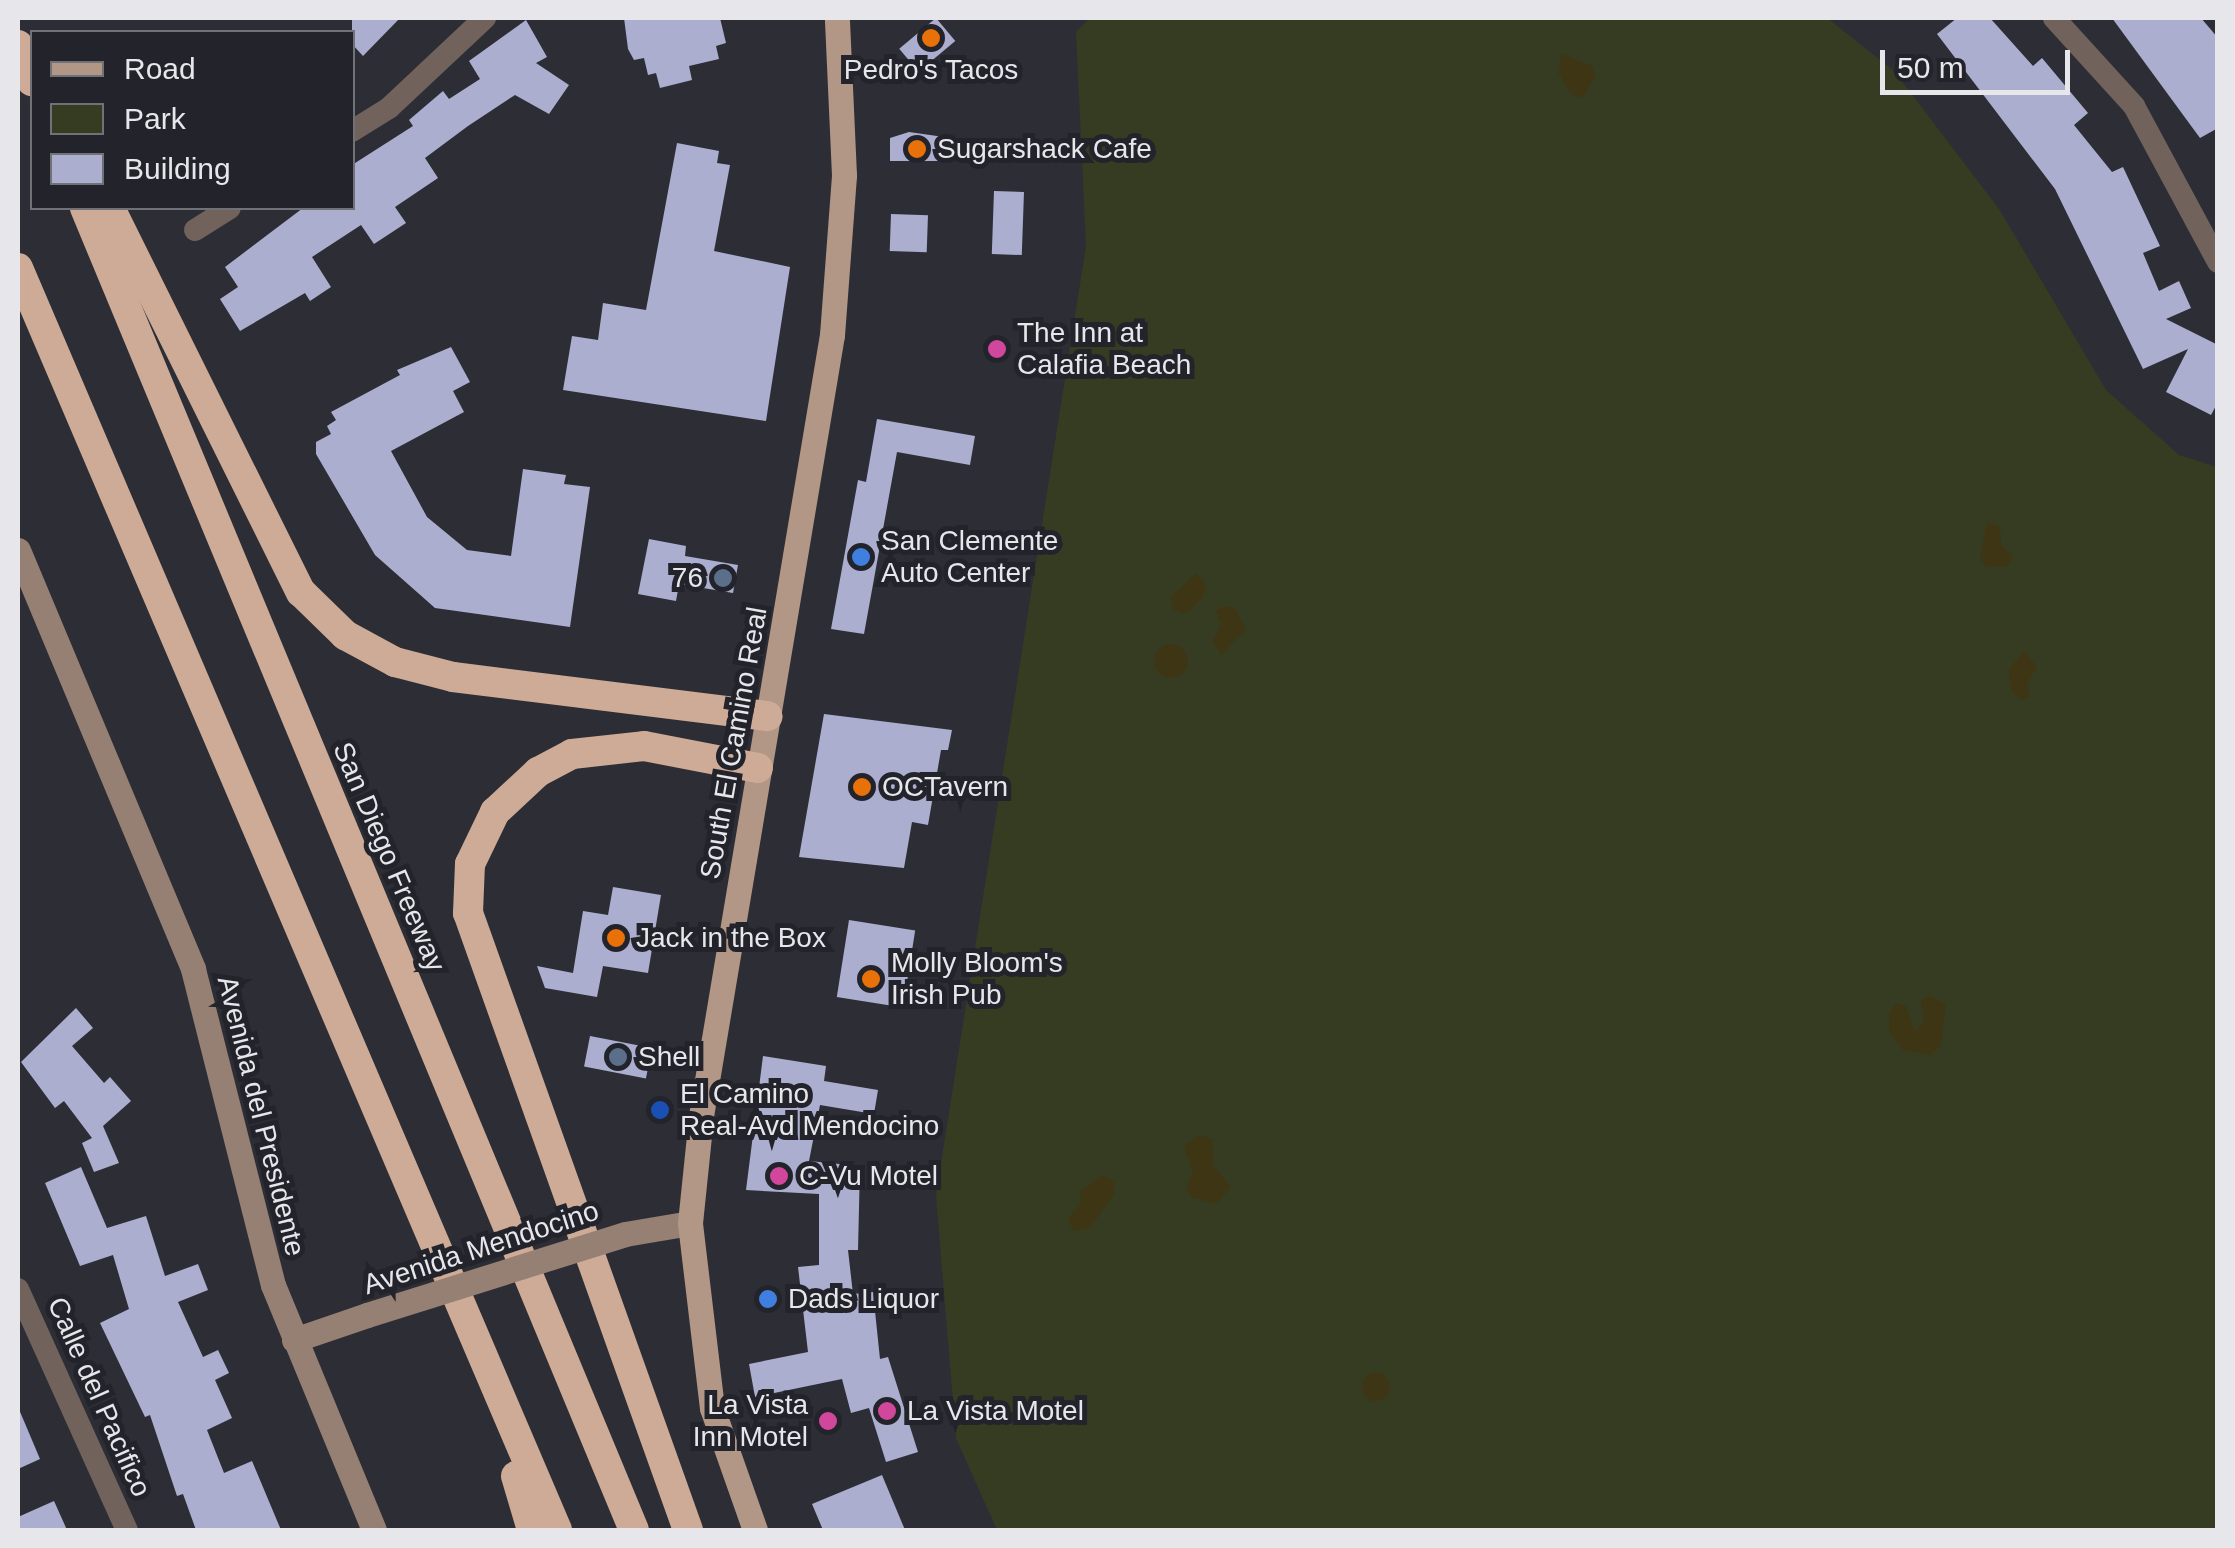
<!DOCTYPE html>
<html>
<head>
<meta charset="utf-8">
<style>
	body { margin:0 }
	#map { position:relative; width:2235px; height:1548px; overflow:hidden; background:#2d2e35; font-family:Helvetica,sans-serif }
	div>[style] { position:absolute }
	.green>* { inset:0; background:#363c22 }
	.sand>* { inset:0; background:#3e3515 }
	.round { border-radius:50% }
	.building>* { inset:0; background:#acaed0; transform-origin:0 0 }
	.minor>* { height:22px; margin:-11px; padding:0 11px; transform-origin:11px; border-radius:11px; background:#71635b }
	.secondary>* { height:25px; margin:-12.5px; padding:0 12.5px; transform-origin:12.5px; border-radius:12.5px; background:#968073 }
	.primary>* { height:25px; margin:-12.5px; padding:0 12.5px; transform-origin:12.5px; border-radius:12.5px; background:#b39786 }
	.motorway>* { height:30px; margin:-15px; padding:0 15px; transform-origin:15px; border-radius:15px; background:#cdab97 }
	.secondary-bridge>* { height:25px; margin:-12.5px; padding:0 12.5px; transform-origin:12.5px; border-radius:12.5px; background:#968073 }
	.dots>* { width:28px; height:28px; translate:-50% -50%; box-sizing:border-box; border:5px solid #23242b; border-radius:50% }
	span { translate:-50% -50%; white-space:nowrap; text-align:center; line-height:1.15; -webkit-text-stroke:10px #23242b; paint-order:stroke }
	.poi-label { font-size:28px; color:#e6e6eb }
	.left { translate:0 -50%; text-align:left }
	.right { translate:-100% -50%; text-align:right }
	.street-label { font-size:28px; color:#e6e6eb }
	.frame { position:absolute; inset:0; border:20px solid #e6e6eb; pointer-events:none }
	.legend { position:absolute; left:30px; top:30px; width:325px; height:180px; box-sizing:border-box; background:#23242b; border:2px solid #717278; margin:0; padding:12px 18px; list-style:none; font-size:30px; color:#e6e6eb }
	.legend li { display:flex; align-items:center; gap:20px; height:50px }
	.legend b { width:50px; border:2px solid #717278 }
	.scale { position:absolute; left:1880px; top:50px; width:190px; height:45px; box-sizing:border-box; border:5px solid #e6e6eb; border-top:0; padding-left:12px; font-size:30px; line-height:35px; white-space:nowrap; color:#e6e6eb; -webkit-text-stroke:8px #23242b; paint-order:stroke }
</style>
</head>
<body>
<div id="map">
	<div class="green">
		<i style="clip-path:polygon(1090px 18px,1827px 18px,1894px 71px,1999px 209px,2106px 390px,2179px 455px,2217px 467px,2217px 1530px,997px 1530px,956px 1438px,936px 1195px,1086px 246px,1076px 32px)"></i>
	</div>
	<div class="sand">
		<i style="clip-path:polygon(1562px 54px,1592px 66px,1595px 76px,1583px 98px,1571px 94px,1558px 72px)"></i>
		<i style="clip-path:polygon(1987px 522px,2000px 527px,2001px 545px,2013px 556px,2008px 567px,1987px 567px,1980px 559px)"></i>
		<i style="clip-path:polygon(1197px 573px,1206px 585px,1203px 597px,1185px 614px,1174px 610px,1171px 597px)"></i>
		<i style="clip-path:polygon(1224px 606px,1234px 607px,1246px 629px,1222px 655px,1212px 641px,1221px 624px,1216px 611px)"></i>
		<i class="round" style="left:1154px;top:644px;width:34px;height:34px"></i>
		<i style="clip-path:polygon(2024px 651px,2037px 667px,2028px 682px,2029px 698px,2021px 700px,2011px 690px,2009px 669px)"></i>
		<i style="clip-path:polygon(1929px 996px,1946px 1004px,1941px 1046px,1930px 1055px,1903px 1050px,1889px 1031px,1889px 1013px,1897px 1003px,1906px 1006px,1915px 1032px,1924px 1022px,1921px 1001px)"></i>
		<i style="clip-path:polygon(1200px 1135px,1213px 1140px,1213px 1165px,1231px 1187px,1216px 1204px,1191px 1197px,1186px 1188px,1193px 1172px,1184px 1146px)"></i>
		<i style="clip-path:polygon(1102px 1175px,1114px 1182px,1114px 1194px,1090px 1228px,1073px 1231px,1068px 1218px,1080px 1205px,1081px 1191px)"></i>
		<i class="round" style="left:1362px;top:1373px;width:28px;height:28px"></i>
	</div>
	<div class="building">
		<i style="clip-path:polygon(352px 18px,400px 18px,363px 56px,352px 44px)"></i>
		<i style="clip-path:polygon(624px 18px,720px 18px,726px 43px,716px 46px,719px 59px,689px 66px,692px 80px,660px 88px,656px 73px,648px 75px,644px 58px,634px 60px,628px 49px)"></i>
		<i style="left:936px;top:18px;width:30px;height:48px;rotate:50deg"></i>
		<i style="clip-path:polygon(1957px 18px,1990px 18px,2033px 66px,2042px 58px,2088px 113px,2074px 125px,2112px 172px,2123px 167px,2160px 246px,2143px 253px,2159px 291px,2179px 281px,2191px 308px,2166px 319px,2218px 345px,2218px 402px,2211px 415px,2166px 392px,2188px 349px,2143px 369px,2055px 189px,1937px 34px)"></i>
		<i style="clip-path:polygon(2112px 18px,2201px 18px,2218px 38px,2218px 128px,2200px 138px)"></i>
		<i style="clip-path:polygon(526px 20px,547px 57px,536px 63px,569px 85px,549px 114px,515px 95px,468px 126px,425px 158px,438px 178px,395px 207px,406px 223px,374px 244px,361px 225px,312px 257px,331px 287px,310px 301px,305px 293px,240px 331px,220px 299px,238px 287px,225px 267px,303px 208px,352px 208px,352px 165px,413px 126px,409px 120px,443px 91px,449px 99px,480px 79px,469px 61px)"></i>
		<i style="clip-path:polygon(909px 132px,944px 137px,944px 161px,890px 161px,890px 138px)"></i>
		<i style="clip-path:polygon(677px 143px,719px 151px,717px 163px,730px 165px,714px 251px,790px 267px,766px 421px,563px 390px,572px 336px,598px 340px,603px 303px,646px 310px)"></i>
		<i style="left:994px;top:191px;width:30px;height:63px;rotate:2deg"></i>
		<i style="left:891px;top:214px;width:37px;height:37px;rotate:2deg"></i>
		<i style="clip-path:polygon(451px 347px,470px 382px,453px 391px,464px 412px,391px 451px,427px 517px,467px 550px,511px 556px,523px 469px,566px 475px,564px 484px,590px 487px,570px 627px,435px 608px,375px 555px,316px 454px,316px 442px,331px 434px,327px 426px,336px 420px,331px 412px,400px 375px,397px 370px)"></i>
		<i style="clip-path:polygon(877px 419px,975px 436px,970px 465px,897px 452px,864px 634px,831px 629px,858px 480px,866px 482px)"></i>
		<i style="clip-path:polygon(649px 539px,686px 546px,685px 556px,738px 565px,733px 593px,679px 584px,676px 601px,638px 594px)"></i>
		<i style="clip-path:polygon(824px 714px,952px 730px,948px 750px,941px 750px,928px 825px,912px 822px,904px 868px,799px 857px)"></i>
		<i style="clip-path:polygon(613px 887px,661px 895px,648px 973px,603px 966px,597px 997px,545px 988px,537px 966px,573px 973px,583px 911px,608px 915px)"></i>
		<i style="left:849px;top:920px;width:67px;height:78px;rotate:9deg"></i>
		<i style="clip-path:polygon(76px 1008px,93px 1028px,72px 1046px,104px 1083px,110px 1077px,131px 1101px,103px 1126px,119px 1163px,94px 1172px,82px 1143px,92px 1138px,64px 1101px,55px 1108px,21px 1062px)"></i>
		<i style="left:590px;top:1036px;width:63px;height:31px;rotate:11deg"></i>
		<i style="clip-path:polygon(763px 1056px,826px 1066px,824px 1081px,878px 1090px,874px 1114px,820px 1105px,809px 1161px,860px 1166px,858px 1250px,848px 1250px,853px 1294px,873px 1292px,880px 1359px,888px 1357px,918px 1452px,886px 1462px,869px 1408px,851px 1413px,842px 1379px,755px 1397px,749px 1364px,808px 1352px,798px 1267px,819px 1265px,819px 1194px,746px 1190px)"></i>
		<i style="clip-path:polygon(81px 1167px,107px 1228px,146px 1216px,165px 1276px,198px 1264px,208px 1290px,178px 1302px,203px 1357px,218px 1350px,229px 1373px,215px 1380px,232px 1418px,207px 1430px,224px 1473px,252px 1461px,281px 1530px,196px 1530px,183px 1494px,177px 1496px,150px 1415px,145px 1417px,100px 1323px,129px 1309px,113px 1255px,80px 1266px,45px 1183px)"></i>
		<i style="clip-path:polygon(18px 1407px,40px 1459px,18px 1469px)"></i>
		<i style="clip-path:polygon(882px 1475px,905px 1530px,823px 1530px,812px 1504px)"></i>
		<i style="clip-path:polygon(54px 1501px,67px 1530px,18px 1530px,18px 1517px)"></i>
	</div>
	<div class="minor">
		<i style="left:2054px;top:18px;width:119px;rotate:47.7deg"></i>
		<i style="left:2134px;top:106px;width:177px;rotate:61.7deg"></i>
		<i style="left:352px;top:131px;width:44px;rotate:-31.9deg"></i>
		<i style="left:389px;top:108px;width:132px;rotate:-43.2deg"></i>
		<i style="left:195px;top:230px;width:41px;rotate:-32.2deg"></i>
		<i style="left:18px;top:1289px;width:265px;rotate:65.7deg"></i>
	</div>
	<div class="secondary">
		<i style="left:18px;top:550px;width:454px;rotate:67.3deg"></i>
		<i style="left:193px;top:969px;width:326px;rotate:75.8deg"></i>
		<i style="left:273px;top:1285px;width:265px;rotate:67.6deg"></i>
		<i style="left:625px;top:1234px;width:66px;rotate:-9.6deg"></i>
		<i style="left:294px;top:1340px;width:77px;rotate:-18.9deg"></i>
	</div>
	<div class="primary">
		<i style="left:755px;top:1530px;width:129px;rotate:-109.4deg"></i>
		<i style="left:712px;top:1408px;width:186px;rotate:-96.8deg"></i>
		<i style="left:690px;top:1223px;width:108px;rotate:-84.1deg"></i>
		<i style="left:701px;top:1116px;width:792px;rotate:-80.48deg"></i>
		<i style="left:832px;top:335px;width:160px;rotate:-85.7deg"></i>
		<i style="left:844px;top:175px;width:157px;rotate:-92.6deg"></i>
	</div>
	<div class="motorway">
		<i style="left:18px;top:45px;width:39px;rotate:69deg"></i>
		<i style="left:85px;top:208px;width:1431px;rotate:67.45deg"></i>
		<i style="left:110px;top:208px;width:429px;rotate:63.6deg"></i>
		<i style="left:301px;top:592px;width:62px;rotate:44.3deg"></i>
		<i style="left:345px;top:635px;width:57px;rotate:28.4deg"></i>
		<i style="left:395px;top:662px;width:60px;rotate:14.5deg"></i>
		<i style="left:453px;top:677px;width:317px;rotate:7.1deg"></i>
		<i style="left:18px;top:268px;width:1372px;rotate:66.87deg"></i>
		<i style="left:516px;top:1476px;width:56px;rotate:73.5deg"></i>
		<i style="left:688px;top:1530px;width:655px;rotate:-109.62deg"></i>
		<i style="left:468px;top:913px;width:49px;rotate:-87.7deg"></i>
		<i style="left:470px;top:864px;width:58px;rotate:-64.3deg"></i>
		<i style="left:495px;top:812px;width:59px;rotate:-42.9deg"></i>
		<i style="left:538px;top:772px;width:38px;rotate:-28deg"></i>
		<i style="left:572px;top:754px;width:72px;rotate:-6.3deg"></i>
		<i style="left:644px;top:746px;width:116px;rotate:10.9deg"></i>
	</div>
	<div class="secondary-bridge">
		<i style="left:367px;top:1315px;width:270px;rotate:-17.4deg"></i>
	</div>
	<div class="dots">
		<i style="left:931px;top:38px;background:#e8710a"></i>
		<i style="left:917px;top:149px;background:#e8710a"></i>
		<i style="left:997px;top:349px;background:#d1479c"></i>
		<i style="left:861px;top:557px;background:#3f7fe0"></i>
		<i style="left:723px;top:578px;background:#5c6f8a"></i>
		<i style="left:862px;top:787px;background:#e8710a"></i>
		<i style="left:616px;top:938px;background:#e8710a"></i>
		<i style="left:871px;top:979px;background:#e8710a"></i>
		<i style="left:618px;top:1057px;background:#5c6f8a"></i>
		<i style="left:660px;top:1110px;background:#1a4fb4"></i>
		<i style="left:779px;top:1176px;background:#d1479c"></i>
		<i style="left:768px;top:1299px;background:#3f7fe0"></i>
		<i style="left:887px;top:1411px;background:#d1479c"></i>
		<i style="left:828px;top:1421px;background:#d1479c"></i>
	</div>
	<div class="poi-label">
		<span style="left:931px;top:70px">Pedro's Tacos</span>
		<span class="left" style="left:937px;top:149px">Sugarshack Cafe</span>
		<span class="left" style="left:1017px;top:349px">The Inn at<br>Calafia Beach</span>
		<span class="left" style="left:881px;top:557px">San Clemente<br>Auto Center</span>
		<span class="right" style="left:703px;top:578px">76</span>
		<span class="left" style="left:882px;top:787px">OCTavern</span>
		<span class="left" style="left:636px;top:938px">Jack in the Box</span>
		<span class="left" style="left:891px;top:979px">Molly Bloom's<br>Irish Pub</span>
		<span class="left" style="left:638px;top:1057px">Shell</span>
		<span class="left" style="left:680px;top:1110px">El Camino<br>Real-Avd Mendocino</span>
		<span class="left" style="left:799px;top:1176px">C-Vu Motel</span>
		<span class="left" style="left:788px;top:1299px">Dads Liquor</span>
		<span class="right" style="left:808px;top:1421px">La Vista<br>Inn Motel</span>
		<span class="left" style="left:907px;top:1411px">La Vista Motel</span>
	</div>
	<div class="street-label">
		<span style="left:734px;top:743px;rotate:-80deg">South El Camino Real</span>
		<span style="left:389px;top:857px;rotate:67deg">San Diego Freeway</span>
		<span style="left:261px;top:1116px;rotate:76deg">Avenida del Presidente</span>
		<span style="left:481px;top:1248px;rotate:-18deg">Avenida Mendocino</span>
		<span style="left:99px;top:1397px;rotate:66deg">Calle del Pacifico</span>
	</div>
	<div class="frame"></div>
	<ul class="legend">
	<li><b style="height:12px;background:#b39786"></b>Road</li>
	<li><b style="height:28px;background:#363c22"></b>Park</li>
	<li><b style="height:28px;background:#acaed0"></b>Building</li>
	</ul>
	<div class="scale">50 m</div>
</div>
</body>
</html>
